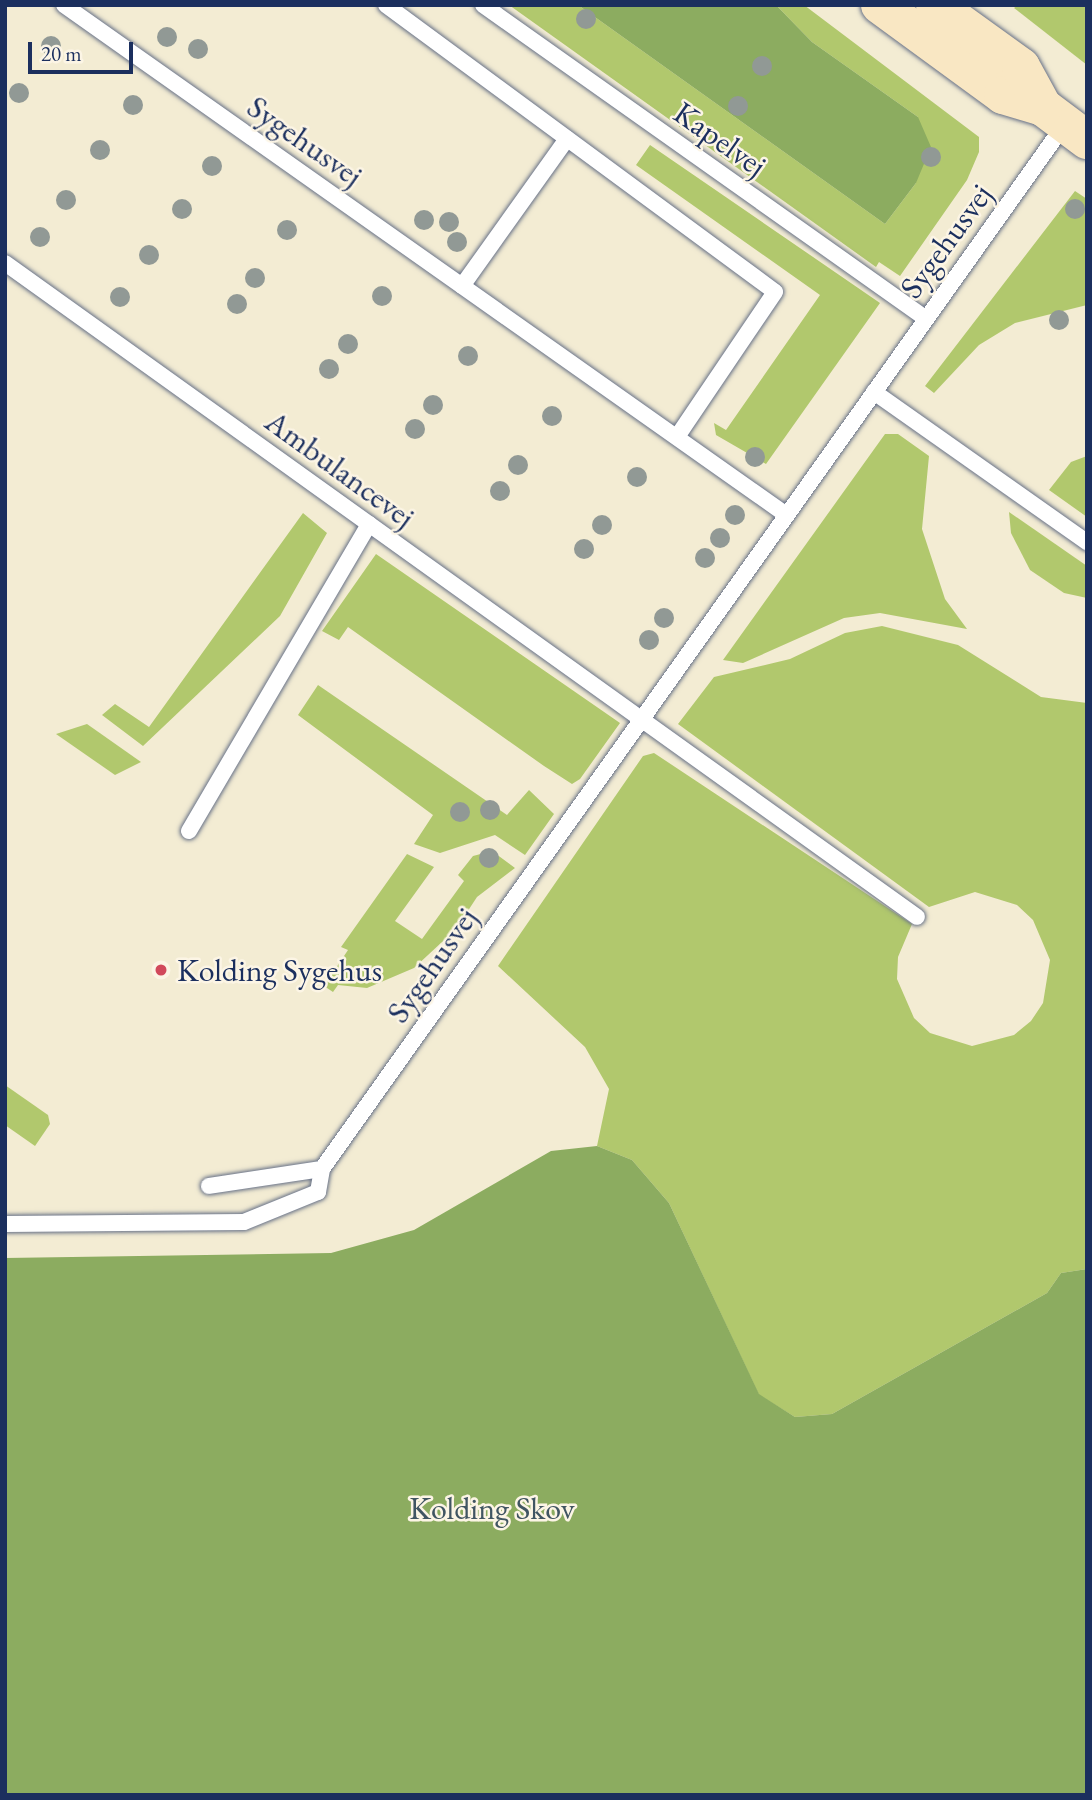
<!DOCTYPE html>
<html>
<head>
<meta charset="utf-8">
<style>
	body { margin:0 }
	#map { position:relative; width:1092px; height:1800px; overflow:hidden; background:#f3ecd3; font-family:"EB Garamond",serif }
	div>[style] { position:absolute }
	.green>* { inset:0; background:#b1c86d }
	.forest>* { inset:0; background:#8cac60 }
	.roads { filter:drop-shadow(0 0 2px #677187) drop-shadow(0 0 2px #677187) }
	.lane>* { height:16px; margin:-8px; padding:0 8px; transform-origin:8px; border-radius:8px; background:#fff }
	.secondary>* { height:38px; margin:-19px; padding:0 19px; transform-origin:19px; border-radius:19px; background:#f9e7c3 }
	.trees>* { width:20px; height:20px; margin:-10px; border-radius:50%; background:#919995 }
	.dots>* { width:19px; height:19px; translate:-50% -50%; box-sizing:border-box; border:4px solid #fcf5e5; border-radius:50% }
	span { translate:-50% -50%; white-space:nowrap; text-align:center; line-height:1.15; -webkit-text-stroke:5px #fcf5e5; paint-order:stroke }
	.street-label { font-size:32px; color:#1b2f5e }
	.poi-label { font-size:32px; color:#1b2f5e }
	.left { translate:0 -50%; text-align:left }
	.park-label { font-size:32px; color:#405562 }
	.frame { position:absolute; inset:0; border:7px solid #1b2f5e; pointer-events:none }
	.scale { position:absolute; left:28px; top:42px; width:105px; height:32px; box-sizing:border-box; border:4px solid #1b2f5e; border-top:0; padding-left:9px; font-size:21px; line-height:24px; white-space:nowrap; color:#1b2f5e; -webkit-text-stroke:5px #fcf5e5; paint-order:stroke }
</style>
</head>
<body>
<div id="map">
	<div class="green">
		<i style="clip-path:polygon(509px 5px,578px 5px,885px 224px,916px 183px,918px 117px,812px 42px,776px 5px,804px 5px,979px 137px,979px 152px,967px 180px,900px 276px,879px 262px,876px 267px)"></i>
		<i style="clip-path:polygon(1018px 5px,1087px 5px,1087px 65px,1014px 8px)"></i>
		<i style="clip-path:polygon(650px 145px,880px 303px,766px 464px,716px 435px,714px 423px,726px 430px,820px 295px,636px 165px)"></i>
		<i style="clip-path:polygon(1075px 191px,1087px 199px,1087px 305px,1015px 323px,979px 345px,934px 393px,925px 386px)"></i>
		<i style="clip-path:polygon(885px 434px,898px 434px,929px 456px,922px 529px,945px 599px,967px 629px,880px 613px,844px 618px,743px 663px,723px 660px)"></i>
		<i style="clip-path:polygon(1087px 456px,1087px 517px,1049px 490px,1071px 462px)"></i>
		<i style="clip-path:polygon(1009px 512px,1087px 566px,1087px 598px,1064px 593px,1030px 570px,1011px 533px)"></i>
		<i style="clip-path:polygon(303px 513px,327px 533px,280px 616px,143px 746px,102px 715px,115px 704px,149px 727px)"></i>
		<i style="clip-path:polygon(376px 554px,620px 723px,580px 779px,572px 784px,544px 766px,348px 627px,339px 640px,322px 631px)"></i>
		<i style="clip-path:polygon(882px 626px,958px 645px,1041px 697px,1087px 703px,1087px 1269px,1061px 1273px,1047px 1293px,832px 1414px,795px 1417px,759px 1395px,669px 1203px,632px 1160px,597px 1146px,609px 1089px,585px 1047px,498px 966px,643px 756px,654px 753px,912px 924px,898px 957px,897px 979px,914px 1018px,930px 1033px,972px 1046px,1014px 1035px,1031px 1021px,1043px 1003px,1050px 960px,1033px 920px,1017px 905px,975px 892px,929px 907px,678px 724px,714px 677px,790px 659px,845px 633px)"></i>
		<i style="clip-path:polygon(318px 685px,507px 815px,529px 790px,554px 814px,525px 855px,495px 835px,440px 853px,414px 844px,433px 815px,298px 715px)"></i>
		<i style="clip-path:polygon(87px 724px,141px 762px,115px 775px,56px 734px)"></i>
		<i style="clip-path:polygon(492px 851px,515px 868px,477px 897px,456px 929px,414px 968px,367px 988px,338px 985px,333px 992px,324px 986px,348px 950px,341px 947px,407px 854px,434px 867px,395px 921px,422px 939px,464px 881px,458px 875px,473px 856px)"></i>
		<i style="clip-path:polygon(5px 1085px,48px 1115px,50px 1124px,35px 1146px,5px 1125px)"></i>
	</div>
	<div class="forest">
		<i style="clip-path:polygon(578px 5px,776px 5px,812px 42px,918px 117px,931px 147px,916px 183px,885px 224px)"></i>
		<i style="clip-path:polygon(597px 1146px,632px 1160px,669px 1203px,759px 1394px,795px 1417px,832px 1414px,1047px 1293px,1061px 1273px,1087px 1269px,1087px 1795px,5px 1795px,5px 1258px,331px 1253px,414px 1230px,551px 1151px)"></i>
	</div>
	<div class="roads">
		<div class="lane">
			<i style="left:64px;top:5px;width:883px;rotate:35.22deg"></i>
			<i style="left:386px;top:5px;width:483px;rotate:36.4deg"></i>
			<i style="left:775px;top:292px;width:175px;rotate:124.1deg"></i>
			<i style="left:483px;top:5px;width:542px;rotate:35.3deg"></i>
			<i style="left:5px;top:263px;width:1122px;rotate:35.64deg"></i>
			<i style="left:462px;top:286px;width:181px;rotate:-54.5deg"></i>
			<i style="left:874px;top:392px;width:261px;rotate:35.2deg"></i>
			<i style="left:189px;top:831px;width:356px;rotate:-59.6deg"></i>
			<i style="left:209px;top:1186px;width:114px;rotate:-8.6deg"></i>
			<i style="left:5px;top:1224px;width:239px;rotate:-0.5deg"></i>
			<i style="left:244px;top:1222px;width:80px;rotate:-22.1deg"></i>
			<i style="left:318px;top:1192px;width:23px;rotate:-80deg"></i>
			<i style="left:322px;top:1169px;width:1282px;rotate:-54.59deg"></i>
		</div>
		<div class="secondary">
			<i style="left:880px;top:5px;width:152px;rotate:36.2deg"></i>
			<i style="left:1003px;top:95px;width:42px;rotate:16.7deg"></i>
			<i style="left:1043px;top:107px;width:55px;rotate:36.9deg"></i>
			<i style="left:935px;top:5px;width:106px;rotate:35.8deg"></i>
			<i style="left:1021px;top:67px;width:46px;rotate:61.2deg"></i>
		</div>
	</div>
	<div class="trees">
		<i style="left:586px;top:19px"></i>
		<i style="left:167px;top:37px"></i>
		<i style="left:51px;top:46px"></i>
		<i style="left:198px;top:49px"></i>
		<i style="left:762px;top:66px"></i>
		<i style="left:19px;top:93px"></i>
		<i style="left:133px;top:105px"></i>
		<i style="left:738px;top:106px"></i>
		<i style="left:100px;top:150px"></i>
		<i style="left:931px;top:157px"></i>
		<i style="left:212px;top:166px"></i>
		<i style="left:66px;top:200px"></i>
		<i style="left:182px;top:209px"></i>
		<i style="left:1075px;top:209px"></i>
		<i style="left:424px;top:220px"></i>
		<i style="left:449px;top:222px"></i>
		<i style="left:287px;top:230px"></i>
		<i style="left:40px;top:237px"></i>
		<i style="left:457px;top:242px"></i>
		<i style="left:149px;top:255px"></i>
		<i style="left:255px;top:278px"></i>
		<i style="left:382px;top:296px"></i>
		<i style="left:120px;top:297px"></i>
		<i style="left:237px;top:304px"></i>
		<i style="left:1059px;top:320px"></i>
		<i style="left:348px;top:344px"></i>
		<i style="left:468px;top:356px"></i>
		<i style="left:329px;top:369px"></i>
		<i style="left:433px;top:405px"></i>
		<i style="left:552px;top:416px"></i>
		<i style="left:415px;top:429px"></i>
		<i style="left:755px;top:457px"></i>
		<i style="left:518px;top:465px"></i>
		<i style="left:637px;top:477px"></i>
		<i style="left:500px;top:491px"></i>
		<i style="left:735px;top:515px"></i>
		<i style="left:602px;top:525px"></i>
		<i style="left:720px;top:538px"></i>
		<i style="left:584px;top:549px"></i>
		<i style="left:705px;top:558px"></i>
		<i style="left:664px;top:618px"></i>
		<i style="left:649px;top:640px"></i>
		<i style="left:490px;top:810px"></i>
		<i style="left:460px;top:812px"></i>
		<i style="left:489px;top:858px"></i>
	</div>
	<div class="dots">
		<i style="left:161px;top:970px;background:#d1495b"></i>
	</div>
	<div class="street-label">
		<span style="left:720px;top:139px;rotate:35deg">Kapelvej</span>
		<span style="left:305px;top:141px;rotate:35deg">Sygehusvej</span>
		<span style="left:946px;top:241px;rotate:-54deg">Sygehusvej</span>
		<span style="left:340px;top:469px;rotate:36deg">Ambulancevej</span>
		<span style="left:432px;top:965px;rotate:-55deg">Sygehusvej</span>
	</div>
	<div class="poi-label">
		<span class="left" style="left:177px;top:970px">Kolding Sygehus</span>
	</div>
	<div class="park-label">
		<span style="left:492px;top:1508px">Kolding Skov</span>
	</div>
	<div class="frame"></div>
	<div class="scale">20 m</div>
</div>
</body>
</html>
